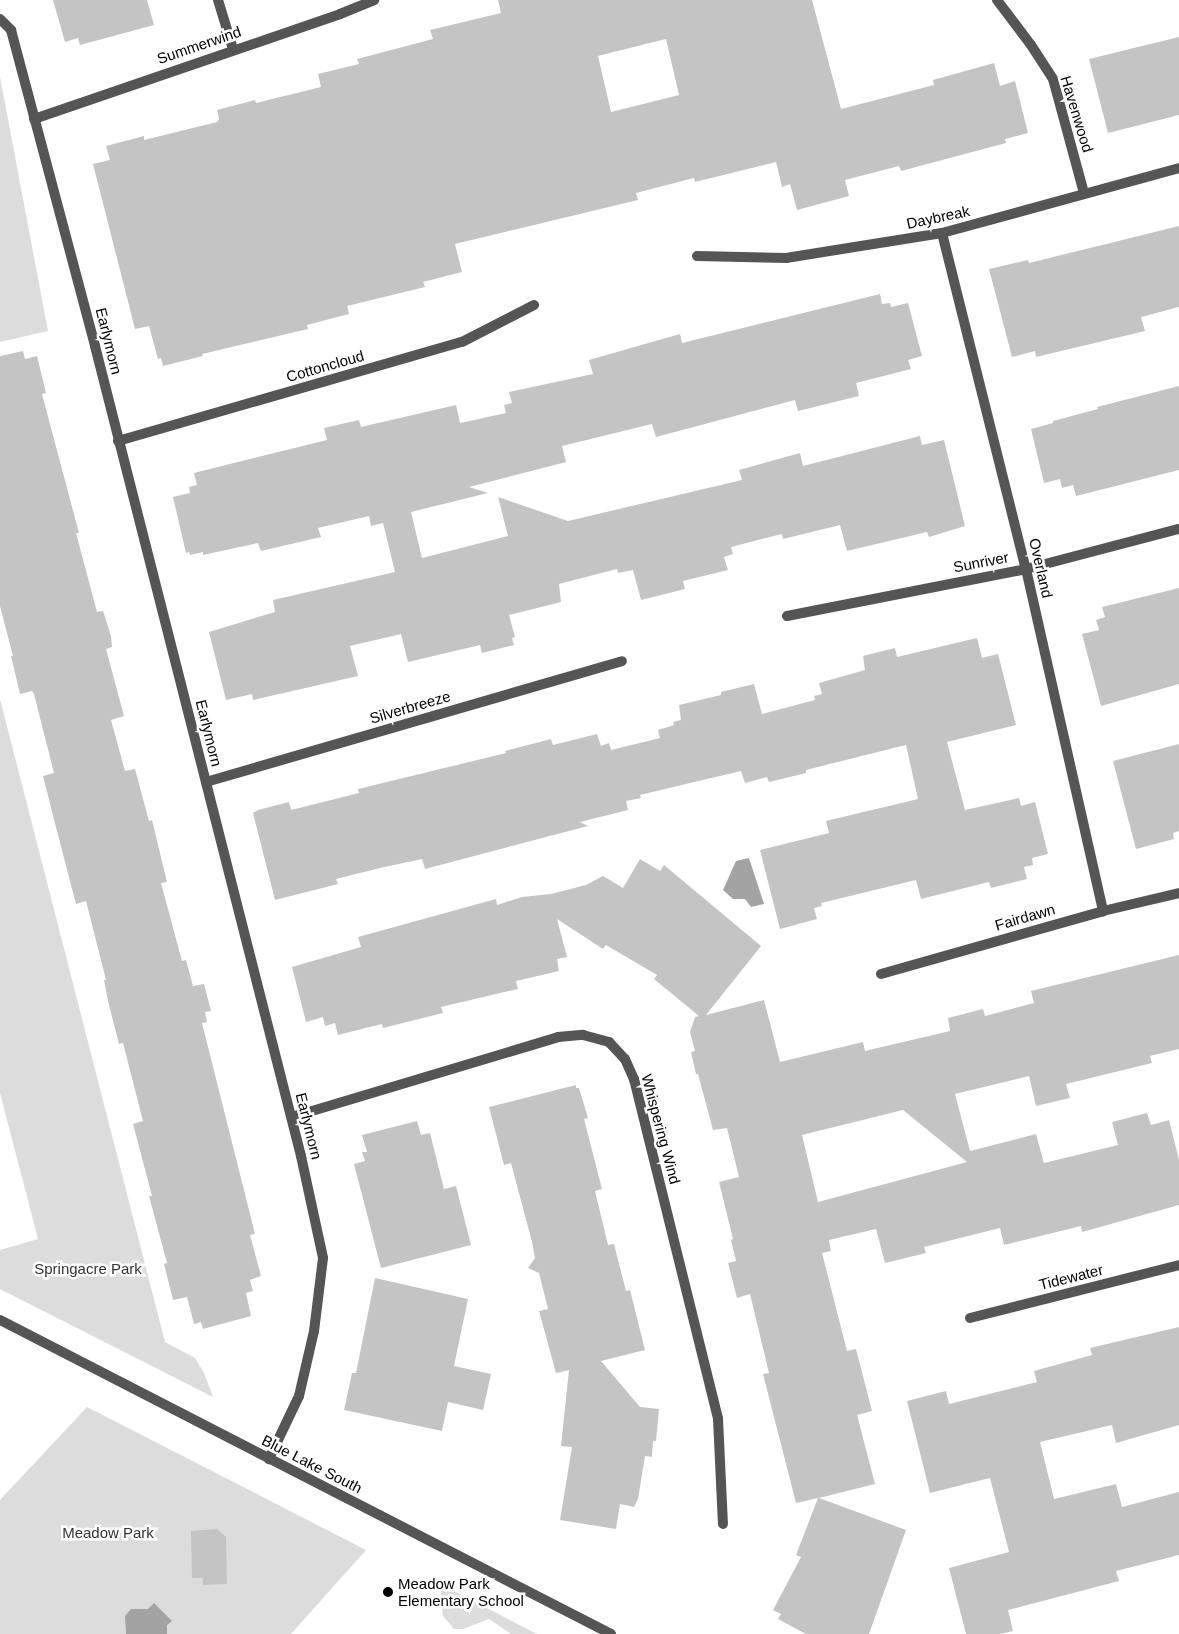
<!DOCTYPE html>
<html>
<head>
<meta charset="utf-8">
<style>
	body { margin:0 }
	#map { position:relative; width:1179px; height:1634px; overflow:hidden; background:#fff; font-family:Helvetica,sans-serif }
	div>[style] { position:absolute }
	.green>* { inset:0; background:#dcdcdc }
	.water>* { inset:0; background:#a3a3a3 }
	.building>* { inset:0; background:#c4c4c4 }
	.minor>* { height:10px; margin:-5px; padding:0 5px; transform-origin:5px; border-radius:5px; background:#555 }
	.tertiary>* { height:10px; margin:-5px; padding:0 5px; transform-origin:5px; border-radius:5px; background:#555 }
	.dots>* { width:14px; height:14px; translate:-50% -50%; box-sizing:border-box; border:2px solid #fff; border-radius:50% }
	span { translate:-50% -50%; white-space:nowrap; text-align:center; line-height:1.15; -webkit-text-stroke:5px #fff; paint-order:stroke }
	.street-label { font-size:15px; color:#000 }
	.park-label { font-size:15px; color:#333 }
	.poi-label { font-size:15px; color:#000 }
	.left { translate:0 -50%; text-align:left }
</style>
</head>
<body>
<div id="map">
	<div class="green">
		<i style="clip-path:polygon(0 77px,48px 331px,0 342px)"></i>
		<i style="clip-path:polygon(0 699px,165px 1342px,195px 1358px,204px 1373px,213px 1397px,0 1289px,0 1250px,38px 1239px,0 1093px)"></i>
		<i style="clip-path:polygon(87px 1407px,366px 1550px,291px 1634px,0 1634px,0 1500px)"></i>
		<i style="clip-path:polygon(440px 1584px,537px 1634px,511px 1634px,489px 1619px,463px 1629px,454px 1629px,443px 1616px)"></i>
	</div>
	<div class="water">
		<i style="clip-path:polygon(749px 858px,764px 904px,751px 907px,745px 899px,733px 899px,723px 890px,736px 861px)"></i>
		<i style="clip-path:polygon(154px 1603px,172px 1621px,167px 1625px,167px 1634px,126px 1634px,125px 1616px,131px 1609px,148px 1609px)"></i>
	</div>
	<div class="building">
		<i style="clip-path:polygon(53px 0,147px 0,154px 25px,80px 45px,78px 38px,65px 42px)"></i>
		<i style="clip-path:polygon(evenodd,498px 0,812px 0,841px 109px,934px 85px,933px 80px,994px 63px,1000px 86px,1015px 81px,1028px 133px,1005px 139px,1006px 143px,901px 171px,899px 166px,845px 180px,849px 196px,797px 210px,790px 184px,782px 187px,776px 162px,695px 182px,694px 178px,636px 193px,638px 200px,455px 244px,462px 272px,423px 282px,425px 287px,347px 306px,349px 314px,307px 325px,308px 329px,202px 354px,203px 356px,163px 366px,161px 358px,158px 359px,149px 326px,135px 329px,93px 164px,110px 160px,106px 146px,144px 136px,144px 140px,217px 122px,219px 119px,217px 110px,255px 100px,256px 103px,321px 87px,318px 74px,359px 64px,357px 59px,433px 39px,430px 30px,501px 13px,498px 0,666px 39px,679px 95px,611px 112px,598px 56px,666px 39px)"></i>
		<i style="clip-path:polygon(1179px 37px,1179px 115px,1108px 133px,1089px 59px)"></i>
		<i style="clip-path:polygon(1179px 226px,1179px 307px,1141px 317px,1145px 331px,1036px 357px,1035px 351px,1012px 357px,989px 269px,1028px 260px,1029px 263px)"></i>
		<i style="clip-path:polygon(880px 294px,882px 304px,890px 303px,891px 307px,908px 303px,922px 356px,908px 360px,911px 369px,856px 383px,859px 396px,798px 411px,795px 400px,656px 437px,652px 424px,562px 446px,566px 462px,469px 487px,488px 493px,411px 512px,422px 558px,508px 536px,498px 497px,568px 521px,742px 480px,739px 470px,800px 453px,803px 466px,920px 436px,922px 445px,944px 440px,965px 526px,929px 537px,927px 532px,847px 551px,840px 525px,783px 539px,782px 534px,731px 547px,733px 554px,724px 557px,728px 570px,683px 581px,685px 589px,641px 600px,633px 570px,618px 573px,617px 569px,559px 584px,561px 602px,509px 615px,515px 637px,512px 638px,514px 645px,482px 653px,480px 645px,408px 662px,401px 634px,350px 646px,358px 676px,253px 700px,252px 694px,226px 700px,209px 632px,275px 612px,273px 600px,395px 572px,383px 523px,371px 526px,369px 516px,318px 528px,321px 537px,261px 551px,258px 543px,203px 555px,203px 552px,190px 555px,189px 552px,186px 553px,173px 497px,190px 493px,189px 487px,197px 485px,194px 473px,327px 440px,324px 428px,359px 420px,361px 427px,456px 405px,460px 423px,506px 413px,504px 405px,512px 403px,509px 392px,593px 374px,589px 360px,680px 334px,682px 343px)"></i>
		<i style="clip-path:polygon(23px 351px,25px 359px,37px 356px,46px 393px,42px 394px,79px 533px,76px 533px,97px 612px,103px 611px,111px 636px,112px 647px,106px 649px,124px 716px,111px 720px,125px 771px,135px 769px,149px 821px,152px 820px,167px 882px,161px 883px,182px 961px,186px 960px,193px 986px,204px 984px,211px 1011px,205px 1012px,207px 1022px,202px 1023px,255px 1234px,250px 1235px,261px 1276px,250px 1280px,253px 1291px,246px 1293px,251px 1316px,203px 1329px,201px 1322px,194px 1324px,187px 1297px,173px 1300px,164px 1264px,167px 1263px,149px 1196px,152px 1196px,133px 1124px,143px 1121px,123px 1043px,119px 1044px,108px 1001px,104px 980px,106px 980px,86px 901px,76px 904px,58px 835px,43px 776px,54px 773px,34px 694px,32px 691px,20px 694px,11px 656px,13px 656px,0 606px,0 356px)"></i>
		<i style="clip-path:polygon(1179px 386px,1179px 470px,1076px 496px,1073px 485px,1062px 488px,1060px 479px,1044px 483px,1031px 429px,1053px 423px,1053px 421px,1098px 409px,1097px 407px)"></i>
		<i style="clip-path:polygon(1179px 588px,1179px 684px,1101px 706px,1082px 634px,1099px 630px,1096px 620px,1105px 617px,1102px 607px)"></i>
		<i style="clip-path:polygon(977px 638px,982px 658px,998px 654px,1016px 725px,947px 742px,965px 810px,1019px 798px,1021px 806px,1035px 802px,1048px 854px,1032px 858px,1033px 865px,1024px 867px,1027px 879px,991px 888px,989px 882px,921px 899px,916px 880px,821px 903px,822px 906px,814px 908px,817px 919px,780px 929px,760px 850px,829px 833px,826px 821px,918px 799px,906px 745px,806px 770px,806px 773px,769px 782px,767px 777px,745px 783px,741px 771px,686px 784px,640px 795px,641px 798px,626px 801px,628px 810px,580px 822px,588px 826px,425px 869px,422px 859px,380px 868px,336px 879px,338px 884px,275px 900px,253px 813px,258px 810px,289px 802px,291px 810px,359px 793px,358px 789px,506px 753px,505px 751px,551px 739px,553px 745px,597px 734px,601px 746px,609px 743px,611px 750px,660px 738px,658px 730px,674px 725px,673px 722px,681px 720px,679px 705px,721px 695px,721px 692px,754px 684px,762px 714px,815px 700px,814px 696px,822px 694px,819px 683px,865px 670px,863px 656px,895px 648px,897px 657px)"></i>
		<i style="clip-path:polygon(1179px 744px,1179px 831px,1173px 833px,1174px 839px,1136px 849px,1113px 761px)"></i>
		<i style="clip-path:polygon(evenodd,640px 859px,660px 871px,664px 865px,761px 946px,706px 1015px,764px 1000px,780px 1062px,863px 1042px,865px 1051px,950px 1031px,948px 1018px,983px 1009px,985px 1016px,1034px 1003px,1031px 991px,1179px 955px,1179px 1049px,1150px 1056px,1152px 1063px,1066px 1084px,1070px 1098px,1036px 1106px,1029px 1076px,955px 1094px,970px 1151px,1036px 1134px,1044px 1163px,1118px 1145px,1112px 1122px,1147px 1113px,1151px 1125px,1169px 1120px,1179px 1160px,1179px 1205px,1082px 1232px,1081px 1226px,1004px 1245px,1000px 1228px,924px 1247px,926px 1253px,885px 1263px,876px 1229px,829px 1240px,831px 1251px,822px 1253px,847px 1351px,856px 1349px,872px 1411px,857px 1415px,875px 1484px,819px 1498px,906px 1530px,869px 1634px,806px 1634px,778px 1619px,781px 1614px,773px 1610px,801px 1557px,796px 1555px,818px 1498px,796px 1503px,763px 1374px,769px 1373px,750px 1294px,737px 1298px,728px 1263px,736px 1261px,731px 1240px,733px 1239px,719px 1182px,739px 1177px,727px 1128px,713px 1130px,698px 1074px,696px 1074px,691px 1052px,695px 1051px,690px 1032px,695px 1017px,699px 1016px,654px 979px,657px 975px,606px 945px,603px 949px,557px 919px,567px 957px,557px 959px,559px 971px,516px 981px,518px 989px,441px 1007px,443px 1013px,383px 1028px,382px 1024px,338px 1035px,335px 1023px,325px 1026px,323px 1017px,306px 1022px,292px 967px,361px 947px,358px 937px,496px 899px,497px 905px,522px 897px,551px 894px,586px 885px,603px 876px,623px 888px,640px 859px,903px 1110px,967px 1162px,818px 1202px,802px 1135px,903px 1110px)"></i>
		<i style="clip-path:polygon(576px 1085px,576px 1088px,579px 1088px,588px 1118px,584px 1119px,602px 1189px,595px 1191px,608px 1245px,614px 1244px,626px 1291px,630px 1290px,645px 1350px,601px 1361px,640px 1407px,659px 1409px,656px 1441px,653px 1441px,652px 1457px,645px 1456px,638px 1499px,634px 1507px,620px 1504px,616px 1529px,560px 1520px,572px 1447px,561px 1446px,569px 1370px,556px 1373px,539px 1311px,548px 1309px,539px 1273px,528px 1268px,535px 1258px,532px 1242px,511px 1163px,504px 1165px,489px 1107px)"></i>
		<i style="clip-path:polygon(417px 1121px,421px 1135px,430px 1133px,444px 1189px,456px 1186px,471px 1245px,381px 1268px,354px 1164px,365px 1161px,362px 1152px,367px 1152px,362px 1135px)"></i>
		<i style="clip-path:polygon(375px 1278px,468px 1299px,454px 1366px,491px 1374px,483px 1410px,448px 1402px,442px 1431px,344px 1410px,352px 1373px,356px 1373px)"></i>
		<i style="clip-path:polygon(1179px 1327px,1179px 1425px,1116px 1443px,1112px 1425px,1040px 1442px,1054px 1499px,1116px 1484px,1122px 1507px,1179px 1492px,1179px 1555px,1116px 1571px,1119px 1581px,1008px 1610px,1013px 1631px,1000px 1634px,966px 1634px,949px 1568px,1009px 1552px,990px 1478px,930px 1493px,907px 1401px,946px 1391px,949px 1404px,1037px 1382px,1034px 1371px,1092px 1355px,1090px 1348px)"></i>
		<i style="clip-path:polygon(217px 1529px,226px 1537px,227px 1584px,203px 1585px,203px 1578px,192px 1578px,191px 1531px)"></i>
	</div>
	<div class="minor">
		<i style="left:218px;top:0;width:51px;rotate:73deg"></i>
		<i style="left:997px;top:0;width:56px;rotate:52.9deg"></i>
		<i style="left:1031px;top:45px;width:40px;rotate:57.1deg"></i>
		<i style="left:1053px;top:79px;width:118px;rotate:74.8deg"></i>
		<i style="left:0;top:19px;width:16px;rotate:45deg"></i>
		<i style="left:11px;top:30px;width:327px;rotate:75.1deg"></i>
		<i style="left:95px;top:346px;width:836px;rotate:75.73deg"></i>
		<i style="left:301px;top:1156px;width:104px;rotate:77.8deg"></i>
		<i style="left:323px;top:1258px;width:74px;rotate:97deg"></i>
		<i style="left:314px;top:1331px;width:67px;rotate:103deg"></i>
		<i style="left:299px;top:1396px;width:70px;rotate:115.5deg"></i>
		<i style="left:34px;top:119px;width:324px;rotate:-18.9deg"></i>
		<i style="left:340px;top:14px;width:37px;rotate:-22deg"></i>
		<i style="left:942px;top:233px;width:346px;rotate:76deg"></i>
		<i style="left:1026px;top:569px;width:351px;rotate:77.3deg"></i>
		<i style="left:697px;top:256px;width:89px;rotate:1.3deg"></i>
		<i style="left:786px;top:258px;width:158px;rotate:-9.1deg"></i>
		<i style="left:942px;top:233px;width:246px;rotate:-15.3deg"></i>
		<i style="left:118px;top:441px;width:358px;rotate:-16.1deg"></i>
		<i style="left:462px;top:342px;width:81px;rotate:-27.2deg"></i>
		<i style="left:787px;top:616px;width:244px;rotate:-11.1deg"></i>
		<i style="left:1026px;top:569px;width:158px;rotate:-14.7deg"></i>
		<i style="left:206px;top:782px;width:433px;rotate:-16.2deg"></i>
		<i style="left:881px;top:974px;width:231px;rotate:-15.8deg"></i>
		<i style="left:1103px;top:911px;width:78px;rotate:-13.3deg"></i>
		<i style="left:292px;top:1117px;width:278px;rotate:-16.7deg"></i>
		<i style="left:558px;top:1037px;width:25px;rotate:-5deg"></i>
		<i style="left:583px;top:1035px;width:27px;rotate:15deg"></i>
		<i style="left:609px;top:1042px;width:23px;rotate:47deg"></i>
		<i style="left:625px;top:1059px;width:22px;rotate:66deg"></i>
		<i style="left:634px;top:1079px;width:350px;rotate:76.1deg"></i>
		<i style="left:718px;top:1419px;width:105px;rotate:87.3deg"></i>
		<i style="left:970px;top:1318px;width:216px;rotate:-14.2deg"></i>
	</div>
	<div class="tertiary">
		<i style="left:0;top:1320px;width:687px;rotate:27.2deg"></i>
	</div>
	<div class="dots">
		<i style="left:388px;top:1592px;background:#000"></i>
	</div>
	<div class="street-label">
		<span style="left:199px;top:45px;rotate:-19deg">Summerwind</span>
		<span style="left:1077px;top:114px;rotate:73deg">Havenwood</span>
		<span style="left:938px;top:217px;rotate:-12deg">Daybreak</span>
		<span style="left:109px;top:341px;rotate:76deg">Earlymorn</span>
		<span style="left:325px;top:366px;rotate:-16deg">Cottoncloud</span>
		<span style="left:981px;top:562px;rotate:-11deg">Sunriver</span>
		<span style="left:1041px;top:568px;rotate:77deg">Overland</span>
		<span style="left:410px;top:707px;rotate:-16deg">Silverbreeze</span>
		<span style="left:209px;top:733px;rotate:76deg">Earlymorn</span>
		<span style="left:1025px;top:917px;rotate:-16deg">Fairdawn</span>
		<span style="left:309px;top:1126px;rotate:76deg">Earlymorn</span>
		<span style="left:661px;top:1129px;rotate:75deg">Whispering Wind</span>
		<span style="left:1071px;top:1277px;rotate:-14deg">Tidewater</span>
		<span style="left:312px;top:1464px;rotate:27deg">Blue Lake South</span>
	</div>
	<div class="park-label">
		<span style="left:88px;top:1269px">Springacre Park</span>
		<span style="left:108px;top:1533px">Meadow Park</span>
	</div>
	<div class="poi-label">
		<span class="left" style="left:398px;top:1592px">Meadow Park<br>Elementary School</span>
	</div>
</div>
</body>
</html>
